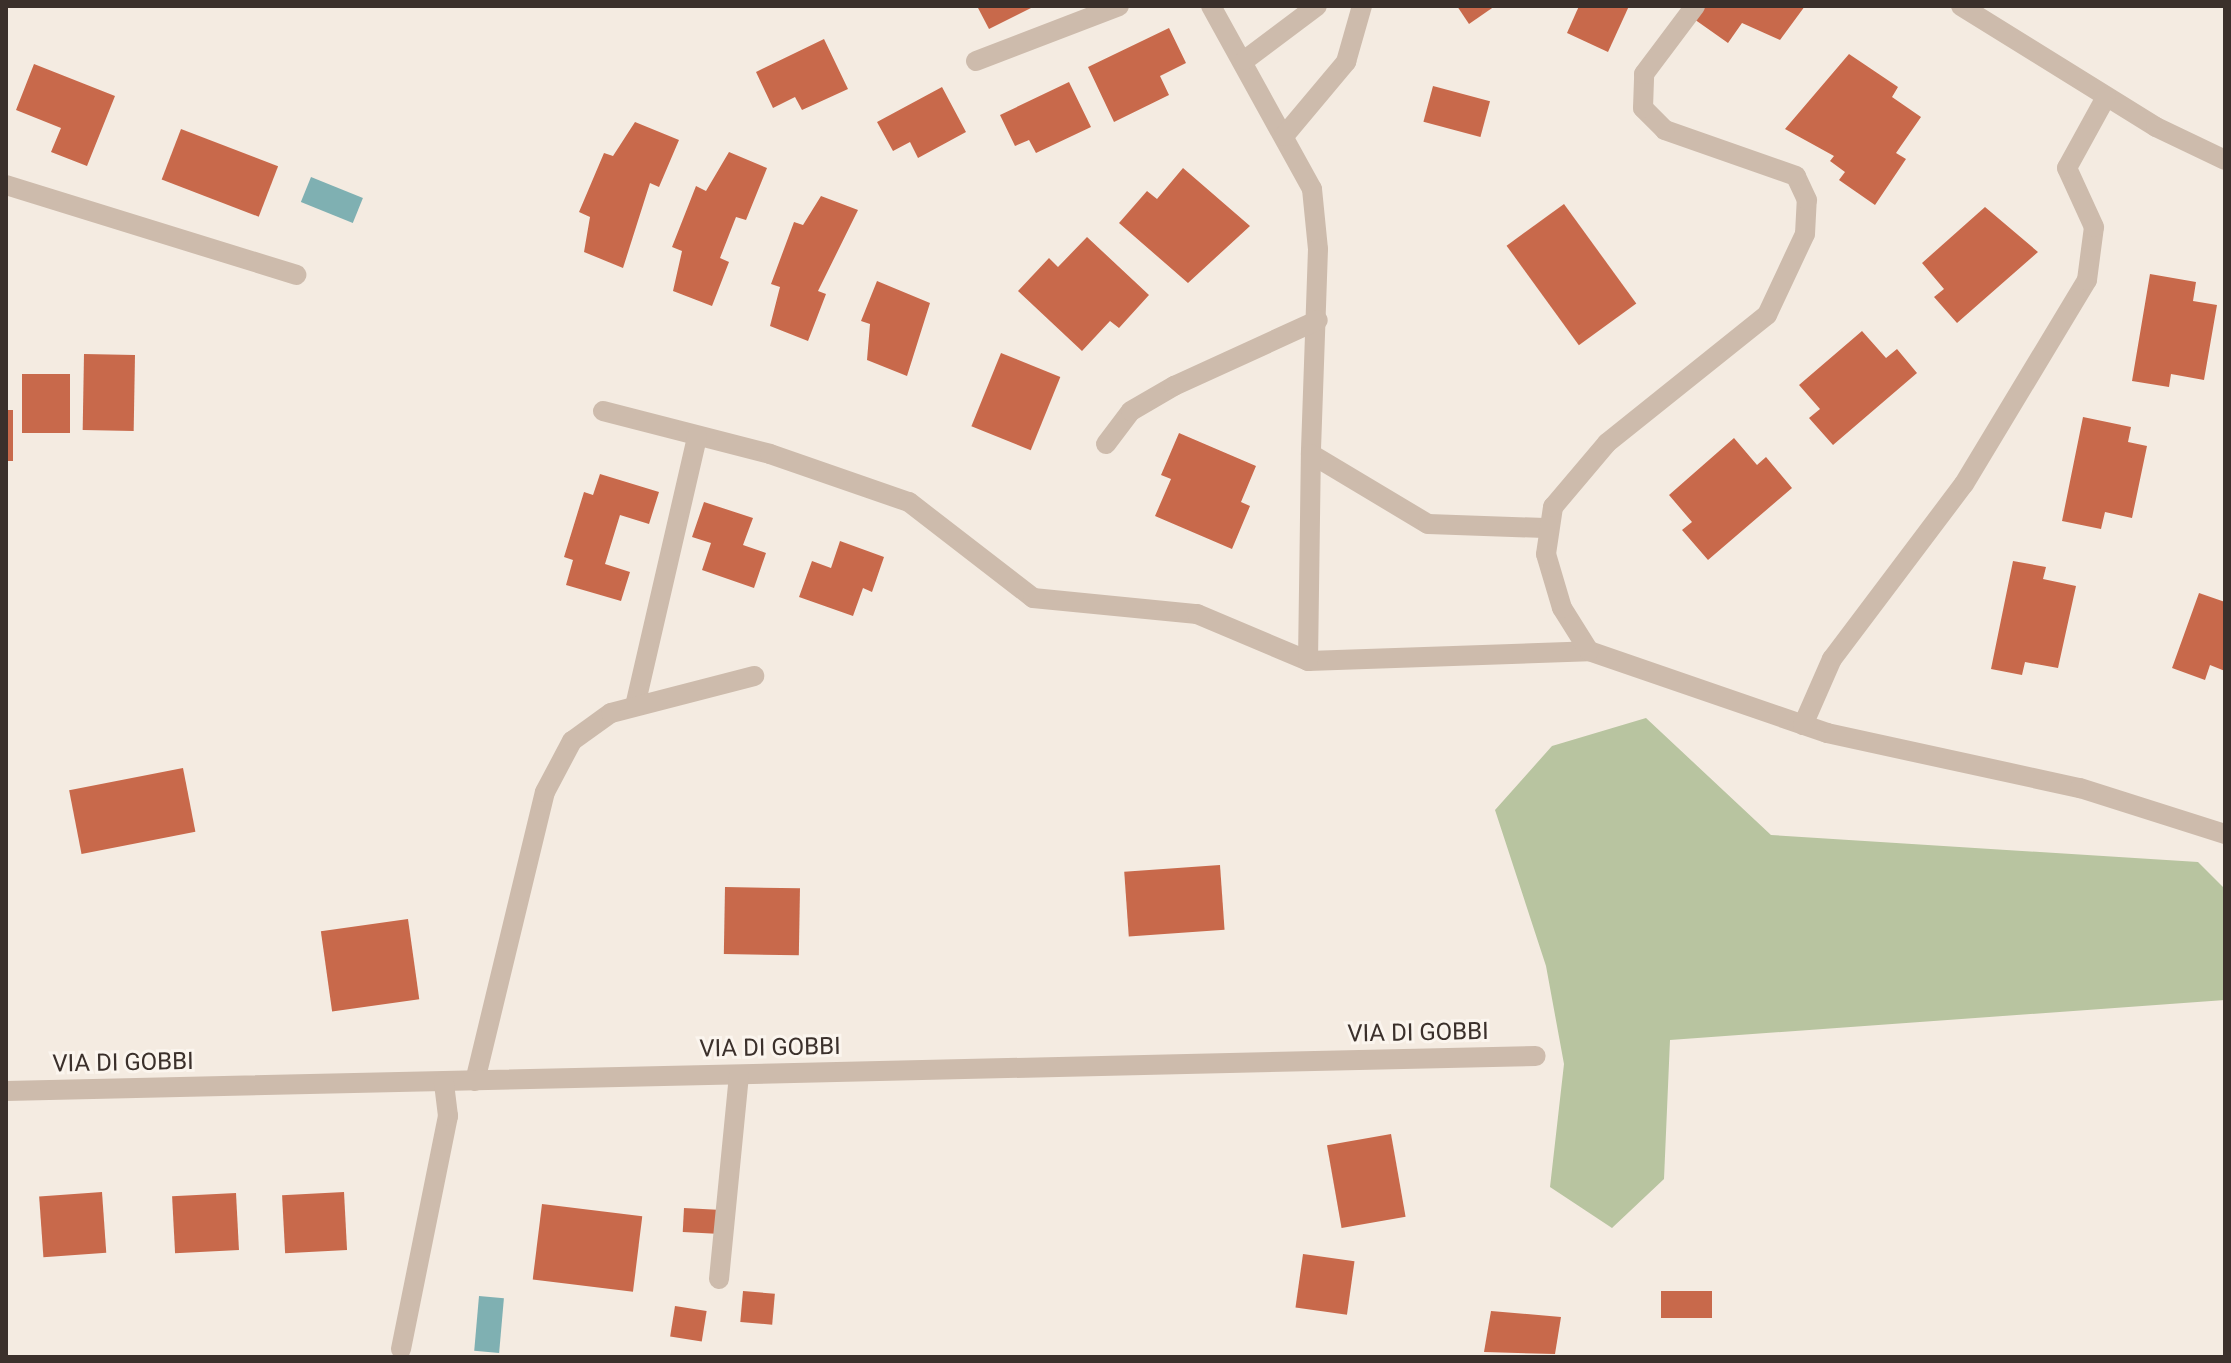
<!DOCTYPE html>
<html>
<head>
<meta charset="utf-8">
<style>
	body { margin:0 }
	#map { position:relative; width:2231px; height:1363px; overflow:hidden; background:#f4ebe1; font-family:Roboto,sans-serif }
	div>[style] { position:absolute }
	.green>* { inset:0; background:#b8c4a0 }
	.water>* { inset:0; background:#7fb0b2; transform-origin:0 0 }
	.building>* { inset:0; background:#c8694b; transform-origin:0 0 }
	.minor>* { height:20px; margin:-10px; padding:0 10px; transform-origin:10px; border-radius:10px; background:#cdbbac }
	span { translate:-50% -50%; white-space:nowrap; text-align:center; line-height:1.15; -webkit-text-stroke:6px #fbf5ee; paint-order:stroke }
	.street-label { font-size:24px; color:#3b302b }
	.frame { position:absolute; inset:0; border:8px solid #3b302b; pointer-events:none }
</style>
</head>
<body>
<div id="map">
	<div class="green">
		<i style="clip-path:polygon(1646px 718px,1771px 835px,2198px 862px,2225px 889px,2225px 1000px,1670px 1040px,1664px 1179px,1612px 1228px,1550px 1187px,1564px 1064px,1546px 966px,1495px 810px,1552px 746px)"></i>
	</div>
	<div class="water">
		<i style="left:311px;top:177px;width:56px;height:27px;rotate:22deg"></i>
		<i style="left:479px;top:1296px;width:25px;height:55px;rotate:5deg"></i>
	</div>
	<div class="building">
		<i style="clip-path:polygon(977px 6px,1035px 6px,989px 29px)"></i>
		<i style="clip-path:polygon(1457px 6px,1495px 6px,1469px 24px)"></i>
		<i style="clip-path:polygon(1579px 6px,1629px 6px,1608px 52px,1567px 33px)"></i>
		<i style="clip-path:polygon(1703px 6px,1805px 6px,1780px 40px,1742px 23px,1728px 43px,1694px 19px)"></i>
		<i style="clip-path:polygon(1169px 28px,1186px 63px,1160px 76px,1169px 95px,1114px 122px,1088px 67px)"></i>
		<i style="clip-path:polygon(824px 39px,848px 89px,802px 110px,795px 97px,773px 108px,756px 72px)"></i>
		<i style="clip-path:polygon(1849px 54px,1898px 87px,1892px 97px,1921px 117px,1896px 153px,1906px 159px,1875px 205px,1839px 180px,1845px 172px,1830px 161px,1834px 156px,1785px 129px)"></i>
		<i style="clip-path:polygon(34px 64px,115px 96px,87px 166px,51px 152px,61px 128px,16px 110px)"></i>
		<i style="clip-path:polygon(1069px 82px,1091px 127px,1036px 153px,1029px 140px,1015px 146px,1000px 115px)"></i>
		<i style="left:1433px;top:86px;width:59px;height:37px;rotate:15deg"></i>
		<i style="clip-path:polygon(942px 87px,966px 132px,918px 158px,910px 142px,893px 151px,877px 122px)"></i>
		<i style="clip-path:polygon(635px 122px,679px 140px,659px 187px,650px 183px,623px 268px,584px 252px,590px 217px,579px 212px,604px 153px,613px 156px)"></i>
		<i style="left:181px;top:129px;width:104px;height:54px;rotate:21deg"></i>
		<i style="clip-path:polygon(729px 152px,767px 168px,746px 220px,736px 217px,720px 258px,729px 262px,712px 306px,673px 291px,682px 251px,672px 247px,696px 186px,706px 191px)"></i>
		<i style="clip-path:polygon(1183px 168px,1250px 226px,1188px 283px,1119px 223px,1147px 191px,1157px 199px)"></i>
		<i style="clip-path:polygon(821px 196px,858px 210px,818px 291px,826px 294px,808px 341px,770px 326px,780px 287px,771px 284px,794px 222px,803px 225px)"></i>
		<i style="left:1564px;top:204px;width:123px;height:71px;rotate:54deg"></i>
		<i style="clip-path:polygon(1985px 207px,2038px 252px,1957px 323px,1934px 297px,1944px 289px,1922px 263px)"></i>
		<i style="clip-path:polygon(1087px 237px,1149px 295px,1119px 328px,1110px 321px,1082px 351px,1018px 291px,1049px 258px,1058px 267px)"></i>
		<i style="clip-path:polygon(2150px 274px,2196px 282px,2193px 301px,2217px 305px,2204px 380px,2171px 374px,2169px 387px,2132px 381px)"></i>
		<i style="clip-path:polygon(877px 281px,930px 303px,907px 376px,867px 360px,870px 324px,861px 321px)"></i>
		<i style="clip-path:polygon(1862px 331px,1886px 358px,1897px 349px,1917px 373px,1833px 445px,1809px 418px,1820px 409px,1799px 385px)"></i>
		<i style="left:1001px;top:353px;width:64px;height:79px;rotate:22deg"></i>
		<i style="left:84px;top:354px;width:51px;height:76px;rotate:1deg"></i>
		<i style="left:22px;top:374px;width:48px;height:59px"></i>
		<i style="left:6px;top:410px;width:7px;height:51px"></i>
		<i style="clip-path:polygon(2083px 417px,2131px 427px,2128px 442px,2147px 446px,2132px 518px,2105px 512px,2101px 529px,2062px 521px)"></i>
		<i style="clip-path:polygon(1179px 433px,1256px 466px,1241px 502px,1250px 506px,1232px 549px,1155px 516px,1171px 479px,1161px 475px)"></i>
		<i style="clip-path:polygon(1734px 438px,1757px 465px,1766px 457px,1792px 488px,1708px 560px,1682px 530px,1692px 522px,1669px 495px)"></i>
		<i style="clip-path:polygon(600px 474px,659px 492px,649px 524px,620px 515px,605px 564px,630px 572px,621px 601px,566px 585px,573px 560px,564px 557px,584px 492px,593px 495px)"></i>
		<i style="clip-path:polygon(704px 502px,753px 518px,743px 545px,766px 553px,754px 588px,702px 570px,711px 543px,692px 537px)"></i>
		<i style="clip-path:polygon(840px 541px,884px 557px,872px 592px,863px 588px,853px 616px,799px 597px,812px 561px,831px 568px)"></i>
		<i style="clip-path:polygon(2013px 561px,2046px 567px,2043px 579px,2076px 586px,2058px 668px,2025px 662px,2022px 675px,1991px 669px)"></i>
		<i style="clip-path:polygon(2199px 593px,2225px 602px,2225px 671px,2210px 665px,2205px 680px,2172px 668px)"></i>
		<i style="left:183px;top:768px;width:65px;height:116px;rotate:79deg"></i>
		<i style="left:1220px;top:865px;width:65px;height:96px;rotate:86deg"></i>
		<i style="left:725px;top:887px;width:75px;height:67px;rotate:1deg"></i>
		<i style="left:408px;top:919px;width:81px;height:88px;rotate:82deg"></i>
		<i style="left:1391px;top:1134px;width:84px;height:65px;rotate:80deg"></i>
		<i style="left:102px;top:1192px;width:61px;height:63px;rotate:86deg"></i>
		<i style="left:344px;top:1192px;width:58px;height:62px;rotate:87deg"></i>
		<i style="left:236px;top:1193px;width:57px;height:64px;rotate:87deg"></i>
		<i style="left:542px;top:1204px;width:101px;height:76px;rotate:7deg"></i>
		<i style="left:684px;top:1208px;width:33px;height:24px;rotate:3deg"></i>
		<i style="left:1303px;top:1254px;width:52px;height:54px;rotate:8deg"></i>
		<i style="left:743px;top:1291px;width:32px;height:31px;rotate:5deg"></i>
		<i style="left:1661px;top:1291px;width:51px;height:27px"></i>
		<i style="left:675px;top:1306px;width:32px;height:31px;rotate:9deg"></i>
		<i style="clip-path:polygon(1491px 1311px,1561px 1317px,1555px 1354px,1484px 1352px)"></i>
	</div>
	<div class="minor">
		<i style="left:1211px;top:6px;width:209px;rotate:61.1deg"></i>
		<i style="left:1312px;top:189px;width:60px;rotate:84.3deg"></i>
		<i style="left:1318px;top:249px;width:205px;rotate:92deg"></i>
		<i style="left:1311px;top:454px;width:136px;rotate:30.9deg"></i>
		<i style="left:1428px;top:524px;width:117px;rotate:2deg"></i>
		<i style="left:1961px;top:6px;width:229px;rotate:31.8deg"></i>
		<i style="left:2156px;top:127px;width:76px;rotate:25.6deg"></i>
		<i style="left:1245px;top:60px;width:90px;rotate:-36.9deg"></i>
		<i style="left:976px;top:61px;width:153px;rotate:-21deg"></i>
		<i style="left:1284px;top:136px;width:97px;rotate:-50deg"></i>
		<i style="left:1346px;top:62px;width:58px;rotate:-74.1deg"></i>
		<i style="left:6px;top:185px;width:304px;rotate:17.2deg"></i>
		<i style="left:603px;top:411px;width:172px;rotate:14.4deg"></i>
		<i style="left:770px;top:454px;width:147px;rotate:19.1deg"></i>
		<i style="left:909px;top:502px;width:157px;rotate:37.7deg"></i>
		<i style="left:1033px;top:598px;width:165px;rotate:5.6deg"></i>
		<i style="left:1197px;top:614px;width:121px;rotate:22.9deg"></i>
		<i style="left:1308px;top:661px;width:281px;rotate:-2deg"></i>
		<i style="left:1589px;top:651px;width:252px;rotate:19deg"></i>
		<i style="left:1827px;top:733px;width:259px;rotate:12.3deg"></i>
		<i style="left:2080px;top:788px;width:152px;rotate:17.6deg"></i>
		<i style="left:1106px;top:444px;width:41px;rotate:-52.9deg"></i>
		<i style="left:1131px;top:411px;width:50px;rotate:-30.2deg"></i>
		<i style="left:1174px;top:386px;width:158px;rotate:-24.6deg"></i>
		<i style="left:1589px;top:651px;width:51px;rotate:-122.1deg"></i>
		<i style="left:1562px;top:608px;width:56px;rotate:-106.5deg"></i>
		<i style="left:1546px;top:554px;width:48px;rotate:-81.5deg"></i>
		<i style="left:1553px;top:507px;width:84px;rotate:-49.8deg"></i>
		<i style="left:1607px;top:443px;width:205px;rotate:-38.7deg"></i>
		<i style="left:1767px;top:315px;width:89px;rotate:-64.9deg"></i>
		<i style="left:1805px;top:234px;width:34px;rotate:-87deg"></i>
		<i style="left:1807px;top:200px;width:26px;rotate:-115deg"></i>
		<i style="left:1796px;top:176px;width:139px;rotate:-160.7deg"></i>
		<i style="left:1665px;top:130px;width:31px;rotate:-135deg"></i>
		<i style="left:1643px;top:108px;width:34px;rotate:-88deg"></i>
		<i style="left:1644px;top:74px;width:85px;rotate:-53.1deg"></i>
		<i style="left:1308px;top:661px;width:207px;rotate:-89.2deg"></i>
		<i style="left:635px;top:706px;width:276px;rotate:-77deg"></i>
		<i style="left:1803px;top:725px;width:72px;rotate:-66.3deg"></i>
		<i style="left:1832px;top:659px;width:219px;rotate:-53deg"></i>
		<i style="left:1964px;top:484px;width:238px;rotate:-58.9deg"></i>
		<i style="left:2087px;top:280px;width:53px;rotate:-82.5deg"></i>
		<i style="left:2094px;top:227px;width:65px;rotate:-114.6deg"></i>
		<i style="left:2067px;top:168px;width:81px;rotate:-61.2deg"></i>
		<i style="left:475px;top:1081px;width:297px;rotate:-76.4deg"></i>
		<i style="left:545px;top:792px;width:58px;rotate:-62.1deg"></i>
		<i style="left:572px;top:741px;width:48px;rotate:-35.7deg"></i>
		<i style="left:611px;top:713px;width:148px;rotate:-14.5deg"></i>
		<i style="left:6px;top:1091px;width:1530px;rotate:-1.31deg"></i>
		<i style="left:719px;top:1279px;width:205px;rotate:-84.4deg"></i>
		<i style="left:401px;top:1349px;width:238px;rotate:-78.6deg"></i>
		<i style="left:448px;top:1116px;width:34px;rotate:-97deg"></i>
	</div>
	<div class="street-label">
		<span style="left:1418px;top:1033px;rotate:-1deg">VIA DI GOBBI</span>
		<span style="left:770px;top:1048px;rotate:-1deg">VIA DI GOBBI</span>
		<span style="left:123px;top:1063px;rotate:-1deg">VIA DI GOBBI</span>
	</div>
	<div class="frame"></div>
</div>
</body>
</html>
